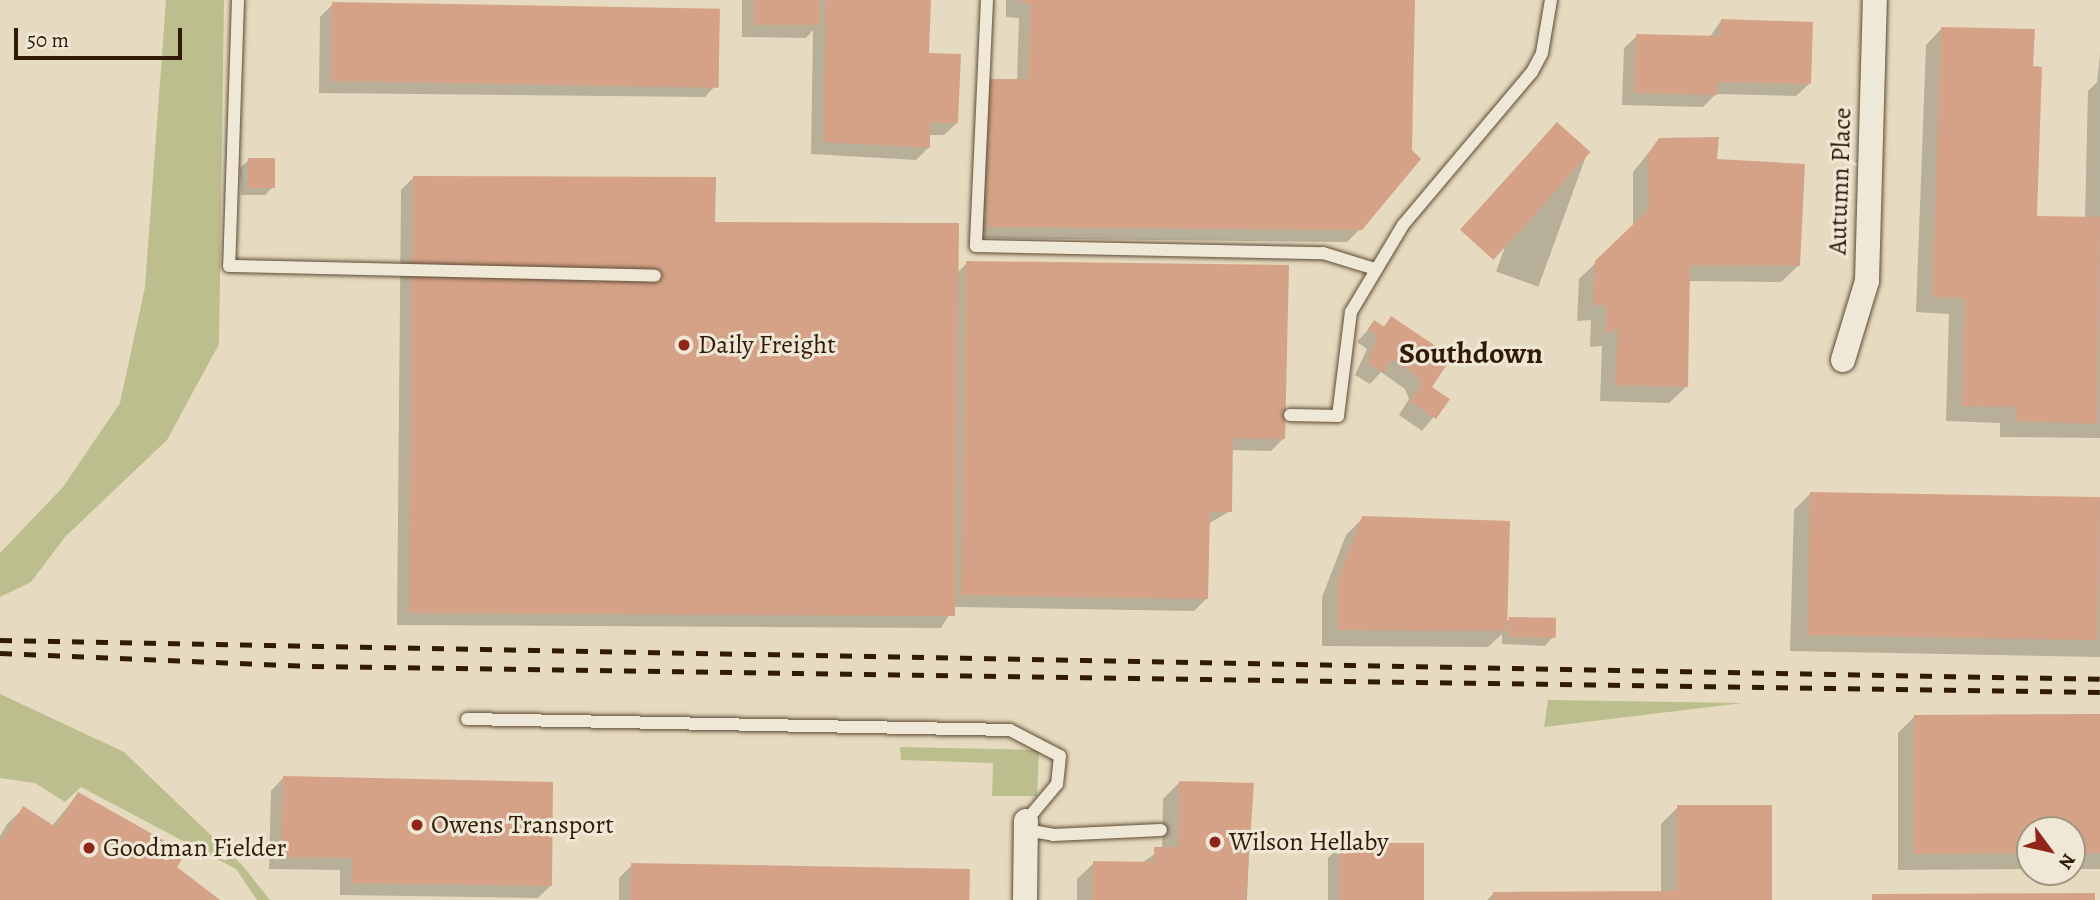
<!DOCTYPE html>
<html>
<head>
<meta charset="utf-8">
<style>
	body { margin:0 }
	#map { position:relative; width:2100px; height:900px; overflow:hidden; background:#e6dbc0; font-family:Alegreya,serif }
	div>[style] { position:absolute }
	.green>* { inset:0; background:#bcbe8d }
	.shadow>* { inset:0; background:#0003; transform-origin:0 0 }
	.building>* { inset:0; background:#d5a287; transform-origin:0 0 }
	.roads { filter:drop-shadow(0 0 2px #5e4b35) drop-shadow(0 0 2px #5e4b35) }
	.service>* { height:12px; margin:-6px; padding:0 6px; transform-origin:6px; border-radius:6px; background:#efe8d6 }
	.minor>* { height:24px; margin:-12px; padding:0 12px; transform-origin:12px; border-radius:12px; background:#efe8d6 }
	.rail>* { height:5px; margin-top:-2.5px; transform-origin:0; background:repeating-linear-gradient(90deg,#311b07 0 12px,transparent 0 24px) }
	.dots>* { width:19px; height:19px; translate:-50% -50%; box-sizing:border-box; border:4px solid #efe8d6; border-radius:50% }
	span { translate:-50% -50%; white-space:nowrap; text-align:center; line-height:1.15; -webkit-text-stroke:6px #efe8d6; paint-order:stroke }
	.street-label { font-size:26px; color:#311b07 }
	.poi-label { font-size:26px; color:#311b07 }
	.left { translate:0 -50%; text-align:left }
	.quarter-label { font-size:30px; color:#311b07; font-weight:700 }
	.north { position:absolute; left:2016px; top:816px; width:70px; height:70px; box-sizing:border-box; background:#efe8d6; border:2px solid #a39683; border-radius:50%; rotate:123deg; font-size:19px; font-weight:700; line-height:28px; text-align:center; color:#311b07 }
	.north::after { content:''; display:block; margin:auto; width:24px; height:32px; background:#8f2418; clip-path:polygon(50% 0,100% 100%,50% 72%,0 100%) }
	.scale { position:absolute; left:14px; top:28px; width:168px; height:32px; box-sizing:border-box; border:4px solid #311b07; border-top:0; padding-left:9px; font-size:21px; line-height:24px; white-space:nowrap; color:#311b07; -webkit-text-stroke:5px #efe8d6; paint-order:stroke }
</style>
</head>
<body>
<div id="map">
	<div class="green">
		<i style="clip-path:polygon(166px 0,224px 0,219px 344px,167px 440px,65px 537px,31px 582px,0 597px,0 553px,63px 487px,120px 403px,145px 287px)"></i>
		<i style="clip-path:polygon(0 694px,124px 752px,242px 865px,270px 900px,257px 900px,236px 869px,81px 787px,65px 802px,35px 783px,0 778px)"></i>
		<i style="clip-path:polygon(1548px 700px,1743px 703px,1544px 727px)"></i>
		<i style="clip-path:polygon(900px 747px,1039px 750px,1037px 796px,992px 796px,993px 763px,901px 760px)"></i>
	</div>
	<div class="shadow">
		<i style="clip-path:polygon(742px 0,929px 0,927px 55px,957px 123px,944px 135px,928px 135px,928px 148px,916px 160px,811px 154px,813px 30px,806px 38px,742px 37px)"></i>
		<i style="clip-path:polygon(1006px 0,1414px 0,1360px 229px,1347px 242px,975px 238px,977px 93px,1017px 81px,1019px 18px,1006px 17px)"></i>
		<i style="clip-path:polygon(333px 4px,717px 84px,705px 97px,319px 93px,320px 17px)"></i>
		<i style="clip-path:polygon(1721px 21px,1809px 84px,1796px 96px,1716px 94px,1703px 107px,1622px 105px,1624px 48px,1637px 36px,1709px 38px)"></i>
		<i style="clip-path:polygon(1942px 28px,2032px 68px,2035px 217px,2085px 218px,2088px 91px,2097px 82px,2100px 54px,2100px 438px,2000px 437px,2000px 423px,1946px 421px,1949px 314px,1916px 312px,1926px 45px)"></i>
		<i style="left:1545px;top:137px;width:45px;height:143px;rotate:20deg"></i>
		<i style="clip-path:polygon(1659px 140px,1715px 161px,1798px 266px,1781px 282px,1688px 281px,1686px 387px,1669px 403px,1600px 401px,1602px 346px,1590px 347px,1591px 320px,1577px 321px,1579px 279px,1633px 227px,1633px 172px)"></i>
		<i style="clip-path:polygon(249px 160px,273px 187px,265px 195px,241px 195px,240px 168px)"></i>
		<i style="clip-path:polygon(414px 177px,714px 224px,957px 273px,967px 263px,1284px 438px,1271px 451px,1231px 450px,1230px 511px,1208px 524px,1207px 598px,1194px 611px,954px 607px,941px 628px,397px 625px,401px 190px)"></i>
		<i style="clip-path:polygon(1392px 318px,1430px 387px,1448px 399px,1422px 431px,1399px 415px,1409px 399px,1405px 389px,1381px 372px,1370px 384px,1355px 375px,1367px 349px,1357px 342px,1374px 323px,1382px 328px)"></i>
		<i style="clip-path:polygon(1810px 494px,2100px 500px,2100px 657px,1790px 651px,1794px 510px)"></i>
		<i style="clip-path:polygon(1363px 518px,1505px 623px,1510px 618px,1553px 637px,1545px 646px,1502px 644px,1502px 634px,1488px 647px,1322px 646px,1322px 597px,1346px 535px)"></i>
		<i style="clip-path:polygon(1915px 716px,2100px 716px,2100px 869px,2072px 869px,2072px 830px,2030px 830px,2030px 869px,1898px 870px,1898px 733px)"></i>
		<i style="clip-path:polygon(283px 778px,551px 885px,538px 898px,340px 895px,340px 870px,269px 869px,271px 791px)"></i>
		<i style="clip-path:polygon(1180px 782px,1252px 784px,1247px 900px,1077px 900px,1077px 879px,1094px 863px,1140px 864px,1162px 849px,1163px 799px)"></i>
		<i style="clip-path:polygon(78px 794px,175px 867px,213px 900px,0 900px,0 836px,7px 824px,24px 808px,52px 826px)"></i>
		<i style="clip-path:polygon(1678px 807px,1770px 900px,1487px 900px,1494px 893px,1661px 893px,1661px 824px)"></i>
		<i style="clip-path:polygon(1341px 845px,1423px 900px,1328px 900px,1328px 858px)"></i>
		<i style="clip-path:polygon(632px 865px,968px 900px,619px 900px,619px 878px)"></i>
	</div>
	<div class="building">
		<i style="left:754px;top:0;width:66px;height:25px"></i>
		<i style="clip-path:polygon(826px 0,931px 0,929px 53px,961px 54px,958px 123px,930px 123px,930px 148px,823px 142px)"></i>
		<i style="clip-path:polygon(1018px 0,1415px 0,1412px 150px,1421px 159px,1362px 230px,987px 227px,989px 79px,1028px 79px,1031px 6px)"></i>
		<i style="left:332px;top:2px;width:388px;height:79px;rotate:1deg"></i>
		<i style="clip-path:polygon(1721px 19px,1813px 22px,1811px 84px,1718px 82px,1717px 95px,1634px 93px,1636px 34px,1720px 36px)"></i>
		<i style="clip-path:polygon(1941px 27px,2035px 29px,2033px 66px,2042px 67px,2037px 216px,2100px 217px,2097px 424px,2015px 421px,2016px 407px,1962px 406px,1965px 298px,1932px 297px)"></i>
		<i style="left:1557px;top:122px;width:45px;height:145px;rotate:42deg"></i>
		<i style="clip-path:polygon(1719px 137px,1717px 159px,1805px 164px,1800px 266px,1690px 265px,1688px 387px,1615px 385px,1618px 330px,1606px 332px,1606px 305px,1593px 305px,1595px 261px,1649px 209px,1648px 154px,1659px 138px)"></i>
		<i style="left:248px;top:158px;width:27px;height:30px"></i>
		<i style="clip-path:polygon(413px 176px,716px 177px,715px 222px,959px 223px,955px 616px,409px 613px)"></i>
		<i style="clip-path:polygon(966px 261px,1289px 265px,1285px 439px,1233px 438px,1232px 512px,1210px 512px,1208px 599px,961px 595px)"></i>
		<i style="clip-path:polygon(1391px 316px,1452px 357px,1432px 387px,1450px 399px,1436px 419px,1410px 401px,1421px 385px,1418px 377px,1392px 359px,1383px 373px,1367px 362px,1378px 336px,1368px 329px,1374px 320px,1384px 327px)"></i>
		<i style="left:1810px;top:492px;width:290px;height:143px;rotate:1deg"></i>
		<i style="clip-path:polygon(1362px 516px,1510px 521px,1507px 631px,1338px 630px,1338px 580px)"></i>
		<i style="left:1509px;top:617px;width:47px;height:20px;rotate:1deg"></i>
		<i style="clip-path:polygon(2100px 714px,2100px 853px,2072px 853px,2072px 830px,2030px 830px,2030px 853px,1914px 854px,1914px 715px)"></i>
		<i style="clip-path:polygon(283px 776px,553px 782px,552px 886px,352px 883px,352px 858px,281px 857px)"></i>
		<i style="clip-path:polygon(1179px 781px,1254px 783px,1246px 900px,1092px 900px,1093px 861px,1154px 862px,1154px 847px,1178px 847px)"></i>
		<i style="clip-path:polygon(78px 792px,186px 853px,177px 867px,220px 900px,0 900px,0 844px,23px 806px,56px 827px)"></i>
		<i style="clip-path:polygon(1677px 805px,1772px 805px,1772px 900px,1493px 900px,1493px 892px,1677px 891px)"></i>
		<i style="left:1424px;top:843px;width:57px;height:84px;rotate:90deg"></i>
		<i style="left:631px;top:863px;width:339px;height:37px;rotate:1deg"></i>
		<i style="clip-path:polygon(2095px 893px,2095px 900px,1872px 900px,1872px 894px)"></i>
	</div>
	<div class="roads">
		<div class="service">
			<i style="left:238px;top:0;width:266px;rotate:91.9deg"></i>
			<i style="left:229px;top:266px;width:426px;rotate:1.3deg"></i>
			<i style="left:987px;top:0;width:246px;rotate:92.6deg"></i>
			<i style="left:976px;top:246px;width:347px;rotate:1.2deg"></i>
			<i style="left:1323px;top:253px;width:54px;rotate:17.1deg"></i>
			<i style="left:1290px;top:415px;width:48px;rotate:1.2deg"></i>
			<i style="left:1338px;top:416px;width:105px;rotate:-82.9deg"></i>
			<i style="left:1351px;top:312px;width:101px;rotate:-59.1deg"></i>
			<i style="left:1403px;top:225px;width:200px;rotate:-49.9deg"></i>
			<i style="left:1532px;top:72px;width:21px;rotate:-62deg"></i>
			<i style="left:1542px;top:53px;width:54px;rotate:-80.4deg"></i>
			<i style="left:467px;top:719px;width:543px;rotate:1.16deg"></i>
			<i style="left:1010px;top:730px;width:56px;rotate:27.5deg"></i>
			<i style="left:1060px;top:756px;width:28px;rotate:96deg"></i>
			<i style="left:1057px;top:784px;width:48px;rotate:130deg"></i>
			<i style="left:1026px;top:830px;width:27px;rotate:10deg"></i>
			<i style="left:1053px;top:835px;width:108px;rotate:-2.7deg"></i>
		</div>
		<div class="minor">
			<i style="left:1843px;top:360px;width:83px;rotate:-73.1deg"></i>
			<i style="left:1867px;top:281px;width:281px;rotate:-88.4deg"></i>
			<i style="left:1025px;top:900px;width:79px;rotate:-89.3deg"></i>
		</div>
	</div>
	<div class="rail">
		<i style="left:0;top:640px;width:2100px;rotate:1.06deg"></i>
		<i style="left:0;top:653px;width:312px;rotate:2.4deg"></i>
		<i style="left:312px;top:666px;width:1788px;rotate:0.83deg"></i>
	</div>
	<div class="dots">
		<i style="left:684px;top:345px;background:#8f2418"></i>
		<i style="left:417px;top:825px;background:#8f2418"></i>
		<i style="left:1215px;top:842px;background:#8f2418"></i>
		<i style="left:89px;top:848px;background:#8f2418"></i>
	</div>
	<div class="street-label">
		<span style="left:1840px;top:181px;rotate:-88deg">Autumn Place</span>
	</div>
	<div class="poi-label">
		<span class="left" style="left:698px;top:345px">Daily Freight</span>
		<span class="left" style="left:431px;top:825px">Owens Transport</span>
		<span class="left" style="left:1229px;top:842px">Wilson Hellaby</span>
		<span class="left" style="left:103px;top:848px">Goodman Fielder</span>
	</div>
	<div class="quarter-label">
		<span style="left:1471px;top:353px">Southdown</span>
	</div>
	<div class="north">N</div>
	<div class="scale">50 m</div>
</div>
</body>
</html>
